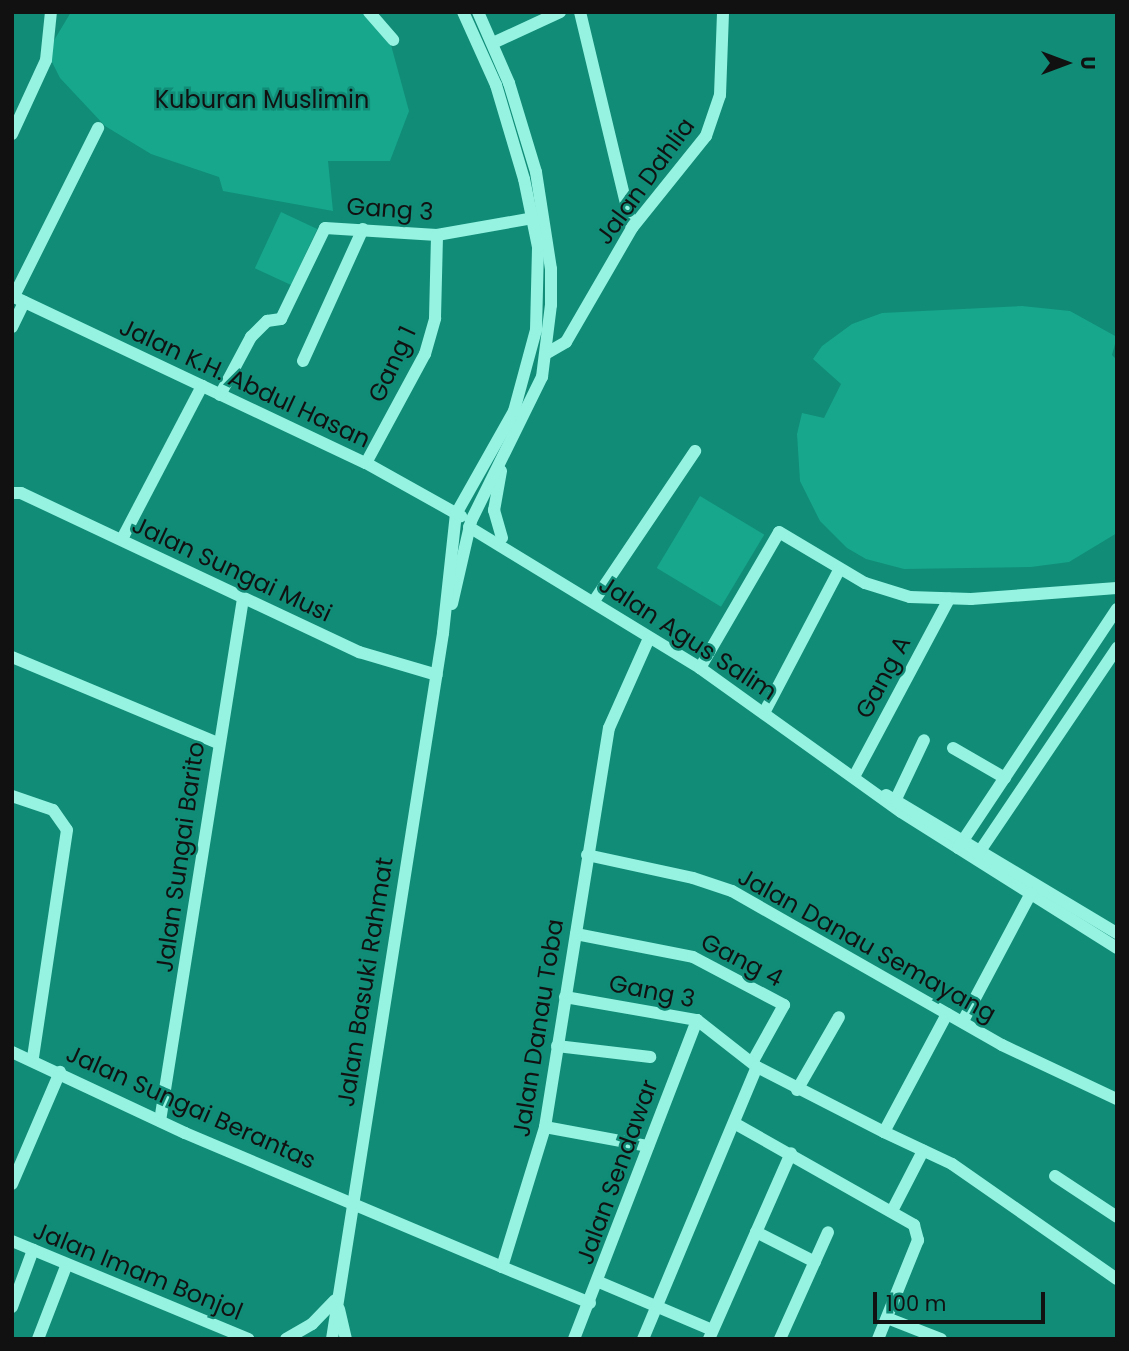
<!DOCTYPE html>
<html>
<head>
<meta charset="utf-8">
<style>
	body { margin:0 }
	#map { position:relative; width:1129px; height:1351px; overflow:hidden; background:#108c77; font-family:Poppins,sans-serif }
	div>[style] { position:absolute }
	.green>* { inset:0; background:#17a78c; transform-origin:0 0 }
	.minor>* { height:12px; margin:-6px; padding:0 6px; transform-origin:6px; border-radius:6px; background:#96f2e1 }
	span { translate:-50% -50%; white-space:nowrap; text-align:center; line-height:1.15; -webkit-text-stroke:5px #108c77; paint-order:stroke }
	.park-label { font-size:24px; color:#111 }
	.street-label { font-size:24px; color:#111 }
	.frame { position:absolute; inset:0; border:14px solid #111; pointer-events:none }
	.north { position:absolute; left:1031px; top:28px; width:70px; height:70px; -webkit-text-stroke:5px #108c77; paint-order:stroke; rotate:90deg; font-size:19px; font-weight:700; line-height:28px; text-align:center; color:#111 }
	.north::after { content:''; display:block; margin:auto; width:24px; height:32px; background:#111; clip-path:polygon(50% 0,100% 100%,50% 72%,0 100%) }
	.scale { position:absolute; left:873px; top:1292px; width:172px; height:32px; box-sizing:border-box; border:4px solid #111; border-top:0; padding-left:9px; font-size:21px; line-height:24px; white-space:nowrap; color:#111; -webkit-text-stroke:5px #108c77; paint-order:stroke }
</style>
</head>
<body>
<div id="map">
	<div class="green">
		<i style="clip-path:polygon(71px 12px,371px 12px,388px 34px,409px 111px,390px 161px,328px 161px,333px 211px,223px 191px,219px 177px,151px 154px,105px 126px,60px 78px,47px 52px)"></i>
		<i style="left:281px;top:212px;width:40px;height:62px;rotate:25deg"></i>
		<i style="clip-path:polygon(1022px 306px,1070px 311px,1117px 337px,1112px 355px,1117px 360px,1117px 533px,1069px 562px,1031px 567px,904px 569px,866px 559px,847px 548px,820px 521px,800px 481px,797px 434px,802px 413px,824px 418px,841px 384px,813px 359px,822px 346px,852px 324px,882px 313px)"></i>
		<i style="left:700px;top:496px;width:75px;height:84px;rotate:31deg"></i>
	</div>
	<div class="minor">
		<i style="left:369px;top:12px;width:37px;rotate:49deg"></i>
		<i style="left:580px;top:12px;width:222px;rotate:76.5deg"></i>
		<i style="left:493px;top:43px;width:74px;rotate:-24.8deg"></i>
		<i style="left:12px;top:134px;width:81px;rotate:-65.3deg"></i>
		<i style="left:46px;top:60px;width:48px;rotate:-84.1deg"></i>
		<i style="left:12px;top:296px;width:391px;rotate:25.3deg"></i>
		<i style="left:366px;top:463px;width:109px;rotate:29.2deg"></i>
		<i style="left:14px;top:296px;width:188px;rotate:-63.4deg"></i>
		<i style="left:12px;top:327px;width:28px;rotate:-64deg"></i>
		<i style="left:547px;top:353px;width:22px;rotate:-30deg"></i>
		<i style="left:566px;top:342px;width:132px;rotate:-59.9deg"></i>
		<i style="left:632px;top:228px;width:118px;rotate:-51.2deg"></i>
		<i style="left:706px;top:136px;width:43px;rotate:-71.1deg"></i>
		<i style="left:720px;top:95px;width:83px;rotate:-87.9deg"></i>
		<i style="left:303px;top:361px;width:145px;rotate:-65.6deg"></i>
		<i style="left:220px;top:395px;width:66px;rotate:-61.9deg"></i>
		<i style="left:251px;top:337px;width:23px;rotate:-45deg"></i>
		<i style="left:267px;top:321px;width:14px;rotate:-8deg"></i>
		<i style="left:281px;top:319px;width:101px;rotate:-64.2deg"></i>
		<i style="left:325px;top:228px;width:112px;rotate:3.6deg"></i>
		<i style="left:437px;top:235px;width:97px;rotate:-10deg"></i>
		<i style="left:366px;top:463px;width:124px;rotate:-61.6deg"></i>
		<i style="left:425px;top:354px;width:37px;rotate:-74deg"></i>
		<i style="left:435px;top:318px;width:83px;rotate:-88.6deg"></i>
		<i style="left:501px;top:471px;width:40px;rotate:100deg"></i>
		<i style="left:494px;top:510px;width:29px;rotate:74deg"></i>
		<i style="left:12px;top:493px;width:9px"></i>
		<i style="left:21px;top:493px;width:374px;rotate:25.2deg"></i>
		<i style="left:359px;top:652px;width:81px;rotate:16.4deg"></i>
		<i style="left:469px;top:527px;width:271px;rotate:31.4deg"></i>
		<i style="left:700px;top:668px;width:247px;rotate:35.6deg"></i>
		<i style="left:901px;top:812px;width:255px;rotate:32.2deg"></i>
		<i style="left:122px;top:539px;width:173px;rotate:-62.4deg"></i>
		<i style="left:594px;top:601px;width:181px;rotate:-56deg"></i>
		<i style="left:452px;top:604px;width:85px;rotate:-77.1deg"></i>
		<i style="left:471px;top:521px;width:161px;rotate:-63.8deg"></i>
		<i style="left:542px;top:377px;width:73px;rotate:-82.9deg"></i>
		<i style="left:551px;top:305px;width:36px;rotate:-90deg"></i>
		<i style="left:551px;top:269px;width:98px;rotate:-98.8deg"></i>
		<i style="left:536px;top:172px;width:93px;rotate:-106.9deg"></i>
		<i style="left:509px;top:83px;width:77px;rotate:-113.6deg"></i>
		<i style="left:12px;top:657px;width:223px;rotate:22.7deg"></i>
		<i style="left:700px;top:668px;width:157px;rotate:-59.8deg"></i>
		<i style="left:779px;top:532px;width:100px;rotate:30.7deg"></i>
		<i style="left:865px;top:583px;width:47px;rotate:17.3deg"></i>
		<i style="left:910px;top:597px;width:61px;rotate:1.9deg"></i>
		<i style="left:971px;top:599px;width:146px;rotate:-4.3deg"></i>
		<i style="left:764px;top:713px;width:161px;rotate:-62.3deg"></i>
		<i style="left:953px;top:748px;width:60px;rotate:30deg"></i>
		<i style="left:855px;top:775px;width:200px;rotate:-61.9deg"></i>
		<i style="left:886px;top:795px;width:269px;rotate:30.9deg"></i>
		<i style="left:12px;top:796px;width:43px;rotate:18.9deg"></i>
		<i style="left:53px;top:810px;width:24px;rotate:55deg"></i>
		<i style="left:67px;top:830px;width:231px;rotate:98.5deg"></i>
		<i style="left:896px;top:799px;width:65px;rotate:-64.6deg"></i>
		<i style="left:958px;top:848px;width:287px;rotate:-56.4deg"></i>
		<i style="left:978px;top:854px;width:249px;rotate:-56deg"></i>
		<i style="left:587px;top:855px;width:108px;rotate:12.2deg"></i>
		<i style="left:693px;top:878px;width:41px;rotate:18.4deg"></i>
		<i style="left:732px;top:891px;width:311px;rotate:29.7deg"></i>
		<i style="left:1002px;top:1045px;width:127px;rotate:25.2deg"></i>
		<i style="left:576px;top:934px;width:119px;rotate:11.1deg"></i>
		<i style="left:693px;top:957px;width:103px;rotate:27.8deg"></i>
		<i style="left:784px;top:1005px;width:64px;rotate:119deg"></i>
		<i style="left:565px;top:997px;width:134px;rotate:9.9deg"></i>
		<i style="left:697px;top:1020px;width:76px;rotate:38.1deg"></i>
		<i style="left:963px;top:1021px;width:145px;rotate:-62deg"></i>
		<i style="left:557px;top:1046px;width:94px;rotate:6.7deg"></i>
		<i style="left:12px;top:1052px;width:191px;rotate:25.1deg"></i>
		<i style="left:185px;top:1133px;width:344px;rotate:22.9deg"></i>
		<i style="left:502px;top:1267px;width:146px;rotate:-72.9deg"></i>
		<i style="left:545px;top:1127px;width:404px;rotate:-80.9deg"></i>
		<i style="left:609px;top:728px;width:98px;rotate:-66deg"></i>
		<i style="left:797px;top:1090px;width:84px;rotate:-60.1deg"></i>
		<i style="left:160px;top:1121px;width:529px;rotate:-80.97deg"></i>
		<i style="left:734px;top:1123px;width:207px;rotate:29.5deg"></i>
		<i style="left:914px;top:1225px;width:16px;rotate:75deg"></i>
		<i style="left:918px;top:1240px;width:107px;rotate:112deg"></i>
		<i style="left:545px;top:1127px;width:105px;rotate:10.5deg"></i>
		<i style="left:884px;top:1132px;width:75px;rotate:25.2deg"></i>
		<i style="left:952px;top:1164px;width:201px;rotate:34.9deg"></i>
		<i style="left:1055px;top:1176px;width:74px;rotate:33.5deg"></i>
		<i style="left:12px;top:1184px;width:122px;rotate:-66.8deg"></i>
		<i style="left:892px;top:1211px;width:68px;rotate:-62.7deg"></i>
		<i style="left:756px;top:1232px;width:66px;rotate:27deg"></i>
		<i style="left:12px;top:1241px;width:256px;rotate:22.5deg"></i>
		<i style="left:502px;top:1267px;width:95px;rotate:22.2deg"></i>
		<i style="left:599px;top:1282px;width:123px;rotate:23deg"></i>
		<i style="left:12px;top:1307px;width:61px;rotate:-69.8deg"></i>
		<i style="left:339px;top:1309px;width:31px;rotate:77deg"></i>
		<i style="left:887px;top:1318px;width:58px;rotate:21.3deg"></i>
		<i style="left:38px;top:1339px;width:80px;rotate:-68.9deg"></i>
		<i style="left:286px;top:1339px;width:30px;rotate:-30deg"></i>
		<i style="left:312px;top:1324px;width:33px;rotate:-46deg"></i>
		<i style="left:332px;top:1339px;width:715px;rotate:-81.06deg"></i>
		<i style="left:443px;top:633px;width:120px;rotate:-83.8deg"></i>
		<i style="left:456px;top:514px;width:118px;rotate:-60.6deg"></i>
		<i style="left:514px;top:411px;width:84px;rotate:-74.8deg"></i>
		<i style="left:536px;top:330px;width:83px;rotate:-88.6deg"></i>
		<i style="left:538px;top:247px;width:69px;rotate:-101.6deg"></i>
		<i style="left:524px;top:179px;width:98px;rotate:-106.6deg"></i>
		<i style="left:496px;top:85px;width:80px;rotate:-114.3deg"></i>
		<i style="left:574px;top:1339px;width:342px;rotate:-68.9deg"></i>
		<i style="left:643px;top:1339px;width:295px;rotate:-67.3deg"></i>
		<i style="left:757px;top:1067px;width:143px;rotate:27.1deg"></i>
		<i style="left:884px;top:1132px;width:134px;rotate:-61.9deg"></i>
		<i style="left:709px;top:1339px;width:203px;rotate:-66.2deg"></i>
		<i style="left:780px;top:1339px;width:117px;rotate:-65.8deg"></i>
	</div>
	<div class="park-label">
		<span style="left:262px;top:100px">Kuburan Muslimin</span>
	</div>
	<div class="street-label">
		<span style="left:645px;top:181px;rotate:-54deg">Jalan Dahlia</span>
		<span style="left:390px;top:209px;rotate:4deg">Gang 3</span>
		<span style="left:392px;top:364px;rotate:-65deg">Gang 1</span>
		<span style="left:245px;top:383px;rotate:25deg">Jalan K.H. Abdul Hasan</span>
		<span style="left:232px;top:569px;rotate:25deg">Jalan Sungai Musi</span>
		<span style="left:688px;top:638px;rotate:33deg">Jalan Agus Salim</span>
		<span style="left:883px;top:677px;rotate:-62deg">Gang A</span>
		<span style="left:180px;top:857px;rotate:-82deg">Jalan Sungai Barito</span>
		<span style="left:867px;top:945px;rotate:29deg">Jalan Danau Semayang</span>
		<span style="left:742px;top:960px;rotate:27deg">Gang 4</span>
		<span style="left:365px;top:982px;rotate:-81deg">Jalan Basuki Rahmat</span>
		<span style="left:652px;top:991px;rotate:11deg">Gang 3</span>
		<span style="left:538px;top:1028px;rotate:-81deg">Jalan Danau Toba</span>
		<span style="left:191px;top:1107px;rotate:24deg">Jalan Sungai Berantas</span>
		<span style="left:617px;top:1172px;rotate:-70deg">Jalan Sendawar</span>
		<span style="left:138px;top:1271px;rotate:22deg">Jalan Imam Bonjol</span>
	</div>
	<div class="frame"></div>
	<div class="north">U</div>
	<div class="scale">100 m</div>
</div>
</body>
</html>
